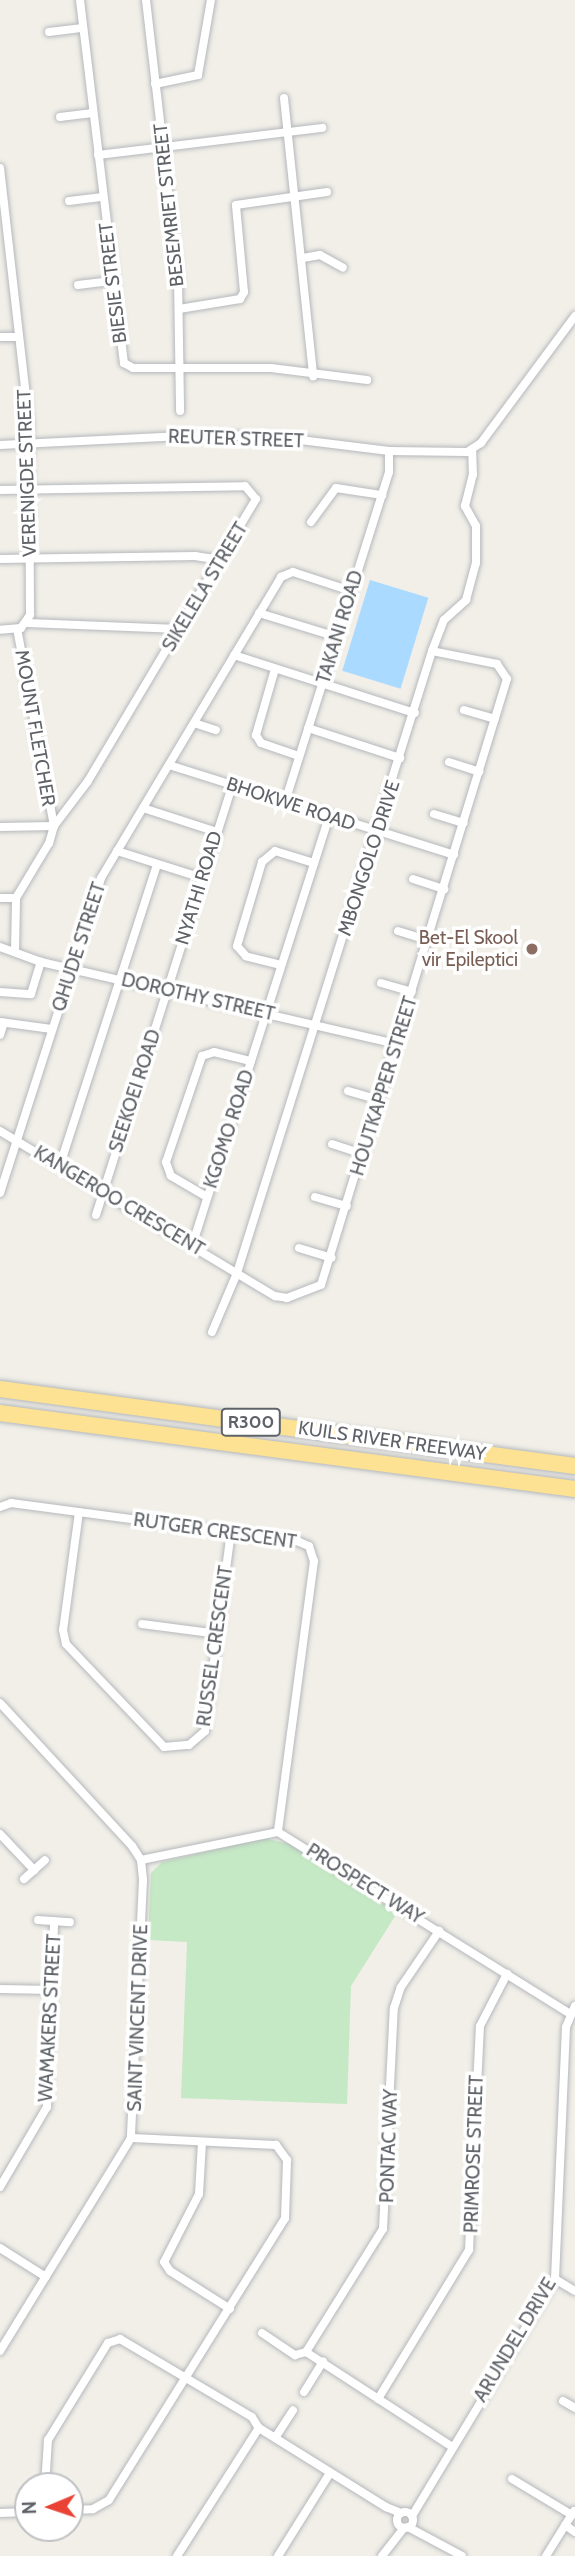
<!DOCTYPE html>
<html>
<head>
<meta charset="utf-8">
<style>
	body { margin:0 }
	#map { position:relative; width:575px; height:2556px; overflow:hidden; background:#f1efe8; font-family:Cabin,sans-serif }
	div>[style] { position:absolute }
	.green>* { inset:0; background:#c5e8c5 }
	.water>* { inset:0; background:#aadaff; transform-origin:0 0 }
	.roads { filter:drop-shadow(0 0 2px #b5b8bc) drop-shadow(0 0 2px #b5b8bc) }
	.street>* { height:8px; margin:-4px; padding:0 4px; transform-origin:4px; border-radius:4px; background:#fff }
	.street>.ring { margin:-4px; padding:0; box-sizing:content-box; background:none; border:8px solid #fff; border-radius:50% }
	.highway>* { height:16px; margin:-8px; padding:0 8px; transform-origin:8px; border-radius:8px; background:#fde293 }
	.dots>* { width:19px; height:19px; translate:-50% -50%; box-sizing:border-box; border:4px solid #fff; border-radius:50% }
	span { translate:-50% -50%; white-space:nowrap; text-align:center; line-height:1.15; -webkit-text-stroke:7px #fff; paint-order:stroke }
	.shield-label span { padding:2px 5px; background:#fff; border:2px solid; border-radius:5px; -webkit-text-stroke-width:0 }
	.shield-label { font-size:18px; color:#5f6368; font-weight:700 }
	.street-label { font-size:19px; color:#5f6368 }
	.education-label { font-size:19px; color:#785e54 }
	.right { translate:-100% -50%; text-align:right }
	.north { position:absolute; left:14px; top:2472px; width:70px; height:70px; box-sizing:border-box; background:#fff; border:2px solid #bfc1c3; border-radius:50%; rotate:268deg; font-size:19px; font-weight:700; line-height:28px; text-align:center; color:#5f6368 }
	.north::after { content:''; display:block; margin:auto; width:24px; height:32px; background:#ea4335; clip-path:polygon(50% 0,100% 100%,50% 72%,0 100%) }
</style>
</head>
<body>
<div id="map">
	<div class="green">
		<i style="clip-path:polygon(264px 1838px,290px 1844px,397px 1913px,351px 1986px,347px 2104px,181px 2098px,187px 1942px,148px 1940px,151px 1873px,162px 1862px)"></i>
	</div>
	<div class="water">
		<i style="left:370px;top:580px;width:61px;height:95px;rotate:17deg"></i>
	</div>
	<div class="roads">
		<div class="street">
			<i style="left:80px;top:0;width:366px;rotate:83.1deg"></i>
			<i style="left:124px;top:363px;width:10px;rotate:29deg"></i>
			<i style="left:133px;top:368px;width:138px"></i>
			<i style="left:271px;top:368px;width:97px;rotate:7.1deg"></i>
			<i style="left:146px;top:0;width:280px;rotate:83.4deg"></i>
			<i style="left:178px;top:278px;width:133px;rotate:89.1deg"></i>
			<i style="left:49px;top:32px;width:34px;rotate:-7deg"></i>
			<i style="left:155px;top:84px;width:44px;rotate:-11.8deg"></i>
			<i style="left:198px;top:75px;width:76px;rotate:-80.2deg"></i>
			<i style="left:284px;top:98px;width:280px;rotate:84deg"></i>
			<i style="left:60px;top:117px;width:33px;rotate:-7deg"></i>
			<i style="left:98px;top:155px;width:226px;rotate:-6.9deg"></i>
			<i style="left:0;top:168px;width:258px;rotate:83.5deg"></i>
			<i style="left:29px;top:424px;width:191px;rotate:89.7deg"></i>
			<i style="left:30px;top:615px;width:16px;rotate:125deg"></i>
			<i style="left:21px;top:628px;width:21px;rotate:175deg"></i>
			<i style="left:69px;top:201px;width:34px;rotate:-7deg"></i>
			<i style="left:303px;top:258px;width:17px;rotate:-10deg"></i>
			<i style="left:320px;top:255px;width:26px;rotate:29deg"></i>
			<i style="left:78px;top:285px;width:34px;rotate:-7deg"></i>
			<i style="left:179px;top:309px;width:62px;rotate:-9.3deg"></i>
			<i style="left:240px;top:299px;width:8px;rotate:-60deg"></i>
			<i style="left:244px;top:292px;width:87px;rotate:-95.3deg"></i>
			<i style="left:236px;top:205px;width:92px;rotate:-8.1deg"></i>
			<i style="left:0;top:337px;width:19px"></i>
			<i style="left:0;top:445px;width:203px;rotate:-2.8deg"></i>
			<i style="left:203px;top:435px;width:73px;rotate:1.6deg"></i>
			<i style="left:276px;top:437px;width:114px;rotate:7.1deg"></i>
			<i style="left:389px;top:451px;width:78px;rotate:0.7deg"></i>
			<i style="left:467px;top:452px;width:17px;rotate:-33deg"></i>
			<i style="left:481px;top:443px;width:158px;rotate:-53.5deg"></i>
			<i style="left:0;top:490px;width:245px;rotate:-0.9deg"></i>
			<i style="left:245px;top:486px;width:17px;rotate:50deg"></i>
			<i style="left:256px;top:499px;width:328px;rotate:120.8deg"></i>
			<i style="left:88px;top:781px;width:56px;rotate:127.1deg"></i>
			<i style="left:54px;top:826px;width:18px;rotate:106deg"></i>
			<i style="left:49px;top:843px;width:64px;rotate:121deg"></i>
			<i style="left:16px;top:898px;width:16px;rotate:180deg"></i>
			<i style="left:311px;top:522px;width:42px;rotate:-53.7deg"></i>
			<i style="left:336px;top:488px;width:47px;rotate:8.7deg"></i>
			<i style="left:0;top:559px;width:195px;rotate:-0.9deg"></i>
			<i style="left:195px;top:556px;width:26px;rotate:9deg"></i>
			<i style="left:259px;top:613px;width:82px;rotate:17.1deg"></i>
			<i style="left:28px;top:623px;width:151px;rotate:2.3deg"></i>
			<i style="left:234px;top:655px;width:190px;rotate:17.8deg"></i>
			<i style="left:275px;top:669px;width:69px;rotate:106.1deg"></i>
			<i style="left:256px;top:735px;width:9px;rotate:58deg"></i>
			<i style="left:261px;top:743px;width:40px;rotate:18.9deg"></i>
			<i style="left:464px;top:710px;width:32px;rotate:16deg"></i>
			<i style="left:194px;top:723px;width:23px;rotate:18deg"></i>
			<i style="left:308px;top:728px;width:97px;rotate:18.1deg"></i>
			<i style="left:449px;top:762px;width:32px;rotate:18deg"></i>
			<i style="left:169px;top:765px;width:299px;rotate:17.5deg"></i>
			<i style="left:285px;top:802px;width:346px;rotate:-72.5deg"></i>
			<i style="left:389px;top:472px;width:21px;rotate:-90deg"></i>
			<i style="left:143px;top:808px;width:78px;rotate:18deg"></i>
			<i style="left:434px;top:814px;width:31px;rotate:17deg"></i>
			<i style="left:0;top:827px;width:54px;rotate:-1.1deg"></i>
			<i style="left:54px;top:826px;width:200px;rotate:-100.6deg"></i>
			<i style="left:117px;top:851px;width:89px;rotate:17.6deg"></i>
			<i style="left:413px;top:879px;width:33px;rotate:18deg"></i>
			<i style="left:398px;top:931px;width:31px;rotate:17deg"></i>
			<i style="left:0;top:947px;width:44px;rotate:20.1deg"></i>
			<i style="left:41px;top:962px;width:364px;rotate:13deg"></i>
			<i style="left:15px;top:952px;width:54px;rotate:-88.9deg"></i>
			<i style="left:281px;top:965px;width:36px;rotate:-166deg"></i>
			<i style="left:246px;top:956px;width:13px;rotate:-132deg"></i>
			<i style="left:237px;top:946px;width:88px;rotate:-73.4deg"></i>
			<i style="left:262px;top:862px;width:17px;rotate:-40deg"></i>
			<i style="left:275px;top:851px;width:41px;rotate:17.1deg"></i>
			<i style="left:381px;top:983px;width:32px;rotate:16deg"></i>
			<i style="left:0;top:992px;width:31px;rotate:4deg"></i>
			<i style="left:31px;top:994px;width:34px;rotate:-73deg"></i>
			<i style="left:0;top:1022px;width:52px;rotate:7.7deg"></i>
			<i style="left:0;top:1035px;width:13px;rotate:-72deg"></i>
			<i style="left:348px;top:1091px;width:32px;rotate:16deg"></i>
			<i style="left:0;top:1131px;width:321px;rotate:31deg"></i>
			<i style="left:275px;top:1296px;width:12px;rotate:9deg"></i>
			<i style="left:287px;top:1298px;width:36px;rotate:-21deg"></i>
			<i style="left:321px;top:1285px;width:634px;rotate:-72.94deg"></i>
			<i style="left:507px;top:679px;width:18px;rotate:-124deg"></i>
			<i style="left:497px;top:664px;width:66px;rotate:-168.7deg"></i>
			<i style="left:332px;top:1144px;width:33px;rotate:18deg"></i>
			<i style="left:60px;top:1165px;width:316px;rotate:-72.1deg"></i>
			<i style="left:0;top:1193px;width:331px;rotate:-72.2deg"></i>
			<i style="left:101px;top:878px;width:351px;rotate:-59.1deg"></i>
			<i style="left:281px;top:577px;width:13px;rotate:-23deg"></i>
			<i style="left:293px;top:572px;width:61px;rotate:18.1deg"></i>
			<i style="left:207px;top:1197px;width:42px;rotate:-149.7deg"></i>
			<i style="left:171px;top:1176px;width:15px;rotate:-110deg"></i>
			<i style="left:166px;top:1162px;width:112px;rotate:-71.2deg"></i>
			<i style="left:202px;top:1056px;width:13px;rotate:-18deg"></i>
			<i style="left:214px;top:1052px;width:38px;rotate:14deg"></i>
			<i style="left:315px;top:1197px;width:33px;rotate:16deg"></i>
			<i style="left:96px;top:1215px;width:451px;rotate:-72.4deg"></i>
			<i style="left:192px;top:1246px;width:451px;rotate:-72.3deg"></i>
			<i style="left:299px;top:1248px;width:34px;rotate:17deg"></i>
			<i style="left:212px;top:1332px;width:64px;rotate:-67deg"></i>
			<i style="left:237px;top:1273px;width:652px;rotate:-72.59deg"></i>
			<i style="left:432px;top:651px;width:33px;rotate:-69deg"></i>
			<i style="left:444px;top:620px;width:30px;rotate:-42deg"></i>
			<i style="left:466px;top:600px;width:38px;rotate:-75deg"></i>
			<i style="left:476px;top:563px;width:37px;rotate:-90deg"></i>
			<i style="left:476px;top:526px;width:23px;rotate:-119deg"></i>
			<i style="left:465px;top:506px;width:32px;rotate:-76deg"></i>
			<i style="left:473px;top:475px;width:25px;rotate:-92deg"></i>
			<i style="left:0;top:1507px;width:12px;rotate:-20deg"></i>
			<i style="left:11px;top:1503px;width:289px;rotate:7.6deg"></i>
			<i style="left:297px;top:1541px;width:13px;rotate:23deg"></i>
			<i style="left:309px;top:1546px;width:16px;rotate:72deg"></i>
			<i style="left:314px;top:1561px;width:273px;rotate:97.6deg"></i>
			<i style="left:79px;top:1512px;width:119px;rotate:97.7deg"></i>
			<i style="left:63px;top:1630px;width:14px;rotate:78deg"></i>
			<i style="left:66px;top:1644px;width:142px;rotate:46.4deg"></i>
			<i style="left:164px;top:1747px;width:25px;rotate:-5deg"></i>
			<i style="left:189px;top:1745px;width:21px;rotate:-41deg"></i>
			<i style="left:205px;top:1731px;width:201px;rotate:-82.6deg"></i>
			<i style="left:142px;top:1624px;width:77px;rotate:7.5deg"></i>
			<i style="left:0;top:1703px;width:195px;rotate:47.3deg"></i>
			<i style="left:132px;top:1846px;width:17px;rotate:57deg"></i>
			<i style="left:141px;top:1860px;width:20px;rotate:84deg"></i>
			<i style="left:143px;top:1880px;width:258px;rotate:92.7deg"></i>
			<i style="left:131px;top:2138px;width:250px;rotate:121.6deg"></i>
			<i style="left:0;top:1834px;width:50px;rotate:46.6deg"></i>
			<i style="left:141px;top:1860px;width:140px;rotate:-11.6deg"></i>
			<i style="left:278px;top:1832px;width:343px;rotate:31.9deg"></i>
			<i style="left:24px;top:1879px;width:28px;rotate:-42deg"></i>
			<i style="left:38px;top:1920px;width:32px;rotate:4deg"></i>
			<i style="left:0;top:1989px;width:52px;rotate:1.1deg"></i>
			<i style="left:202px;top:2142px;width:52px;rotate:93.3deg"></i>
			<i style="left:199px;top:2194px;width:76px;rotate:117.2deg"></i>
			<i style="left:164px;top:2262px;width:11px;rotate:56deg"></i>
			<i style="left:170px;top:2271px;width:71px;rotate:32.3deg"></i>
			<i style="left:0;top:2187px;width:93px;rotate:-59.6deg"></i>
			<i style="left:47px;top:2107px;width:186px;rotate:-87.8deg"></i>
			<i style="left:0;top:2248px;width:54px;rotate:32.2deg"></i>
			<i style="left:555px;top:2279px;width:23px;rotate:31deg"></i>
			<i style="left:262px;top:2333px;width:40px;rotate:34deg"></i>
			<i style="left:295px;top:2355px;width:11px;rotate:-15deg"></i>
			<i style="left:306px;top:2352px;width:145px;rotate:-58deg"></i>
			<i style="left:383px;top:2229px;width:221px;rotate:-87.2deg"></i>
			<i style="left:394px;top:2008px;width:22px;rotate:-72deg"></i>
			<i style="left:401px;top:1987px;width:68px;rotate:-55.8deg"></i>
			<i style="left:306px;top:2352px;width:173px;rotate:33deg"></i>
			<i style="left:304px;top:2392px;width:36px;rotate:-58deg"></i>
			<i style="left:378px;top:2399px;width:175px;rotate:-58.6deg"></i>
			<i style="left:469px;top:2250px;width:224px;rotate:-87.2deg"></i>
			<i style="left:480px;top:2026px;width:59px;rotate:-62.6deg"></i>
			<i style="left:563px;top:2401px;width:14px;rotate:30deg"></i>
			<i style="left:275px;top:2438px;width:33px;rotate:-57deg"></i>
			<i style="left:512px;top:2479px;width:70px;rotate:31deg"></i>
			<i style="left:45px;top:2486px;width:46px;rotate:-86.3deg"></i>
			<i style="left:48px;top:2440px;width:114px;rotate:-58.3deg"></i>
			<i style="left:108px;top:2343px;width:13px;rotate:-18deg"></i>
			<i style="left:120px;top:2339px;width:153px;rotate:30.6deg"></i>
			<i style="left:252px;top:2417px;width:13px;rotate:58deg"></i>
			<i style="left:259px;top:2428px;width:150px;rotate:31.9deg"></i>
			<i style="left:386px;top:2507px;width:16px;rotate:22deg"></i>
			<i style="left:70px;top:2510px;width:23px;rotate:-2deg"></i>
			<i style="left:93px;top:2509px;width:18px;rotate:-29deg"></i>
			<i style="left:109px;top:2500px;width:332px;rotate:-58deg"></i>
			<i style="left:285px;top:2218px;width:58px;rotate:-88deg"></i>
			<i style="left:287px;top:2160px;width:19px;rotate:-126deg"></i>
			<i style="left:276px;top:2145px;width:145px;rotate:-177.2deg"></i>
			<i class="ring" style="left:397px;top:2512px;width:8px;height:8px"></i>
			<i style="left:0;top:2513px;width:28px;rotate:-2deg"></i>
			<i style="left:412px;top:2516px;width:277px;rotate:-58.9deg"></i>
			<i style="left:555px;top:2279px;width:252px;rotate:-87.5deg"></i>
			<i style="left:566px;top:2027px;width:23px;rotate:-67deg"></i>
			<i style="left:565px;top:2525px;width:12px;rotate:35deg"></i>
			<i style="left:408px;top:2527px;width:61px;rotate:28.2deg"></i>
			<i style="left:177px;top:2556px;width:152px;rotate:-57.4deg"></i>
			<i style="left:278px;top:2556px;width:98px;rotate:-57.9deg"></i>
			<i style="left:382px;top:2556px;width:36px;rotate:-52deg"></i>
			<i style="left:546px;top:2556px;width:53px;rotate:-58.1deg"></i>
		</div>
		<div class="highway">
			<i style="left:0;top:1389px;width:580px;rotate:7.63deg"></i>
			<i style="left:0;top:1413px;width:580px;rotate:7.53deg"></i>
		</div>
	</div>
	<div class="dots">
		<i style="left:532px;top:949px;background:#8d6e63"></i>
	</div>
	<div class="shield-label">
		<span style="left:251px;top:1422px">R300</span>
	</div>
	<div class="street-label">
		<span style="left:169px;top:205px;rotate:-96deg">BESEMRIET STREET</span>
		<span style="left:113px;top:283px;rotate:-97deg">BIESIE STREET</span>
		<span style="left:236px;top:439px;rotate:2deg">REUTER STREET</span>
		<span style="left:27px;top:473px;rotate:-92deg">VERENIGDE STREET</span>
		<span style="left:205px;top:587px;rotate:-59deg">SIKELELA STREET</span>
		<span style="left:340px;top:627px;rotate:-73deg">TAKANI ROAD</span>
		<span style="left:35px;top:728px;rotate:80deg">MOUNT FLETCHER</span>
		<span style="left:291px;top:804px;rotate:18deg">BHOKWE ROAD</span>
		<span style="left:369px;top:858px;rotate:-72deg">MBONGOLO DRIVE</span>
		<span style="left:199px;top:888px;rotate:-73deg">NYATHI ROAD</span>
		<span style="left:79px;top:947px;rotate:-72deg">QHUDE STREET</span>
		<span style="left:198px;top:997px;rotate:13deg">DOROTHY STREET</span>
		<span style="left:384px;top:1086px;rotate:-73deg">HOUTKAPPER STREET</span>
		<span style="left:135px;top:1091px;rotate:-72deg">SEEKOEI ROAD</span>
		<span style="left:229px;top:1129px;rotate:-72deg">KGOMO ROAD</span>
		<span style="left:119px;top:1201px;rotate:31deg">KANGEROO CRESCENT</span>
		<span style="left:392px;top:1441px;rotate:8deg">KUILS RIVER FREEWAY</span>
		<span style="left:215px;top:1531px;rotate:8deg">RUTGER CRESCENT</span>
		<span style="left:215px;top:1646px;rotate:-82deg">RUSSEL CRESCENT</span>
		<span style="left:365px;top:1884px;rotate:32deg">PROSPECT WAY</span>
		<span style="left:50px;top:2018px;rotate:-87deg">WAMAKERS STREET</span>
		<span style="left:138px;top:2018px;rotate:-88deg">SAINT VINCENT DRIVE</span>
		<span style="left:389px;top:2146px;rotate:-88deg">PONTAC WAY</span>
		<span style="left:474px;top:2154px;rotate:-88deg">PRIMROSE STREET</span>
		<span style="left:515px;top:2340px;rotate:-59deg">ARUNDEL DRIVE</span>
	</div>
	<div class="education-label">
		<span class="right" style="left:518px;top:949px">Bet-El Skool<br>vir Epileptici</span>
	</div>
	<div class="north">N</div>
</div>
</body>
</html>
